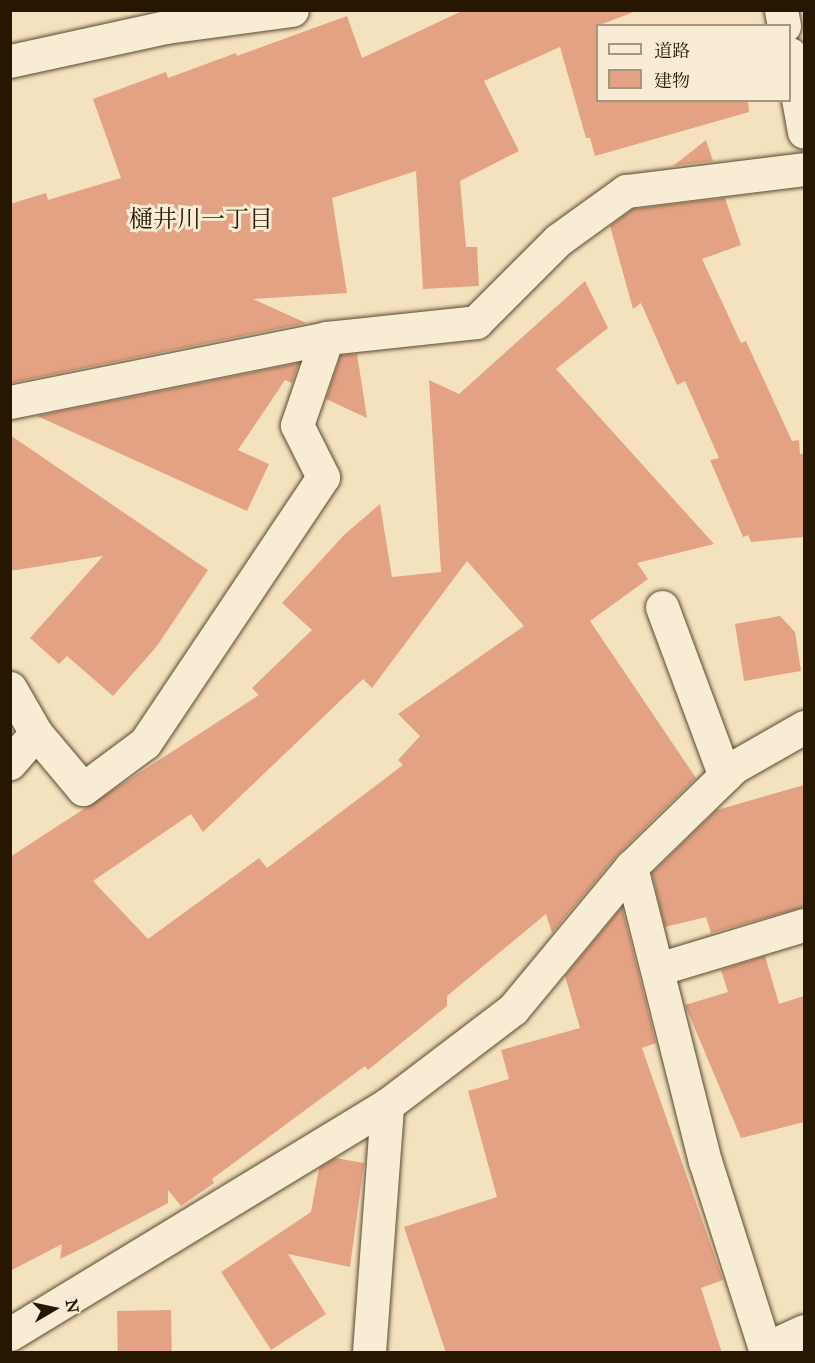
<!DOCTYPE html>
<html>
<head>
<meta charset="utf-8">
<style>
	body { margin:0 }
	#map { position:relative; width:815px; height:1363px; overflow:hidden; background:#f4e2be; font-family:"IM FELL Great Primer","Noto Serif JP",serif }
	div>[style] { position:absolute }
	.building>* { inset:0; background:#e4a284; transform-origin:0 0 }
	.roads { filter:drop-shadow(0 0 2px #5a4930) drop-shadow(0 0 2px #5a4930) }
	.street>* { height:33px; margin:-16.5px; padding:0 16.5px; transform-origin:16.5px; border-radius:16.5px; background:#f8ecd5 }
	span { translate:-50% -50%; white-space:nowrap; text-align:center; line-height:1.15; -webkit-text-stroke:6px #f8ecd5; paint-order:stroke }
	.neighbourhood-label { font-size:24px; color:#271600 }
	.frame { position:absolute; inset:0; border:12px solid #271600; pointer-events:none }
	.legend { position:absolute; left:596px; top:24px; width:195px; height:78px; box-sizing:border-box; background:#f8ecd5; border:2px solid #a49680; margin:0; padding:8px 10px; list-style:none; font-size:18px; color:#271600 }
	.legend li { display:flex; align-items:center; gap:12px; height:30px }
	.legend b { width:30px; border:2px solid #a49680 }
	.north { position:absolute; left:24px; top:1279px; width:60px; height:60px; -webkit-text-stroke:4px #f8ecd5; paint-order:stroke; rotate:81deg; font-size:16px; font-weight:700; line-height:24px; text-align:center; color:#271600 }
	.north::after { content:''; display:block; margin:auto; width:21px; height:27px; background:#271600; clip-path:polygon(50% 0,100% 100%,50% 72%,0 100%) }
</style>
</head>
<body>
<div id="map">
	<div class="building">
		<i style="clip-path:polygon(464px 10px,639px 10px,597px 26px,597px 100px,748px 100px,749px 112px,595px 156px,590px 138px,586px 138px,560px 47px,484px 81px,519px 151px,460px 181px,466px 247px,477px 247px,479px 286px,423px 289px,416px 171px,332px 198px,347px 293px,253px 299px,306px 323px,10px 383px,10px 204px,46px 193px,48px 200px,121px 178px,93px 99px,166px 72px,168px 78px,236px 53px,237px 56px,347px 16px,362px 58px)"></i>
		<i style="clip-path:polygon(706px 140px,713px 161px,673px 166px)"></i>
		<i style="clip-path:polygon(725px 198px,741px 245px,702px 259px,741px 343px,746px 341px,792px 441px,799px 440px,800px 454px,804px 454px,804px 537px,751px 542px,748px 535px,743px 537px,710px 460px,719px 458px,685px 381px,677px 385px,641px 303px,633px 309px,610px 226px,633px 209px)"></i>
		<i style="clip-path:polygon(evenodd,585px 281px,608px 328px,556px 369px,714px 544px,637px 563px,648px 579px,590px 621px,696px 778px,618px 854px,552px 933px,546px 914px,447px 996px,447px 1006px,368px 1070px,365px 1066px,212px 1179px,214px 1183px,181px 1206px,168px 1190px,168px 1203px,91px 1244px,60px 1259px,62px 1244px,10px 1271px,10px 857px,259px 695px,252px 688px,312px 630px,282px 603px,344px 535px,380px 504px,392px 577px,441px 572px,429px 380px,459px 394px,585px 281px,467px 561px,524px 626px,398px 714px,420px 736px,398px 760px,403px 765px,267px 868px,259px 858px,148px 939px,93px 881px,191px 814px,203px 832px,363px 679px,372px 688px,467px 561px)"></i>
		<i style="clip-path:polygon(357px 354px,367px 418px,326px 399px,341px 355px)"></i>
		<i style="clip-path:polygon(299px 363px,292px 383px,285px 380px,238px 450px,269px 464px,247px 511px,37px 416px)"></i>
		<i style="clip-path:polygon(10px 435px,208px 570px,157px 646px,113px 696px,67px 656px,59px 664px,30px 638px,103px 556px,10px 571px)"></i>
		<i style="clip-path:polygon(780px 616px,795px 632px,801px 671px,744px 681px,735px 624px)"></i>
		<i style="clip-path:polygon(804px 785px,804px 907px,711px 933px,706px 917px,665px 927px,652px 873px,717px 810px)"></i>
		<i style="clip-path:polygon(622px 907px,656px 1043px,642px 1048px,723px 1280px,701px 1288px,722px 1353px,446px 1353px,404px 1227px,497px 1197px,468px 1091px,509px 1079px,501px 1050px,580px 1028px,565px 976px)"></i>
		<i style="clip-path:polygon(765px 956px,779px 1004px,804px 996px,804px 1122px,741px 1138px,685px 1005px,728px 992px,721px 970px)"></i>
		<i style="clip-path:polygon(335px 1158px,364px 1163px,350px 1267px,288px 1254px,326px 1314px,271px 1350px,221px 1272px,311px 1212px,319px 1168px)"></i>
		<i style="left:171px;top:1310px;width:43px;height:54px;rotate:89deg"></i>
	</div>
	<div class="roads">
		<div class="street">
			<i style="left:781px;top:10px;width:16px;rotate:79deg"></i>
			<i style="left:790px;top:54px;width:79px;rotate:79.8deg"></i>
			<i style="left:10px;top:61px;width:160px;rotate:-12.3deg"></i>
			<i style="left:166px;top:27px;width:127px;rotate:-7.7deg"></i>
			<i style="left:10px;top:402px;width:323px;rotate:-11.4deg"></i>
			<i style="left:662px;top:607px;width:180px;rotate:69.6deg"></i>
			<i style="left:10px;top:688px;width:52px;rotate:60deg"></i>
			<i style="left:36px;top:733px;width:40px;rotate:131deg"></i>
			<i style="left:36px;top:733px;width:73px;rotate:50deg"></i>
			<i style="left:83px;top:789px;width:77px;rotate:-36.6deg"></i>
			<i style="left:145px;top:743px;width:320px;rotate:-56.2deg"></i>
			<i style="left:323px;top:477px;width:58px;rotate:-116.6deg"></i>
			<i style="left:297px;top:425px;width:92px;rotate:-71deg"></i>
			<i style="left:327px;top:338px;width:150px;rotate:-6.1deg"></i>
			<i style="left:476px;top:322px;width:116px;rotate:-45deg"></i>
			<i style="left:558px;top:240px;width:84px;rotate:-35.8deg"></i>
			<i style="left:626px;top:191px;width:179px;rotate:-7deg"></i>
			<i style="left:631px;top:867px;width:303px;rotate:75.9deg"></i>
			<i style="left:705px;top:1161px;width:201px;rotate:72.3deg"></i>
			<i style="left:658px;top:969px;width:152px;rotate:-16.8deg"></i>
			<i style="left:10px;top:1334px;width:441px;rotate:-31.3deg"></i>
			<i style="left:387px;top:1105px;width:158px;rotate:-37.3deg"></i>
			<i style="left:513px;top:1009px;width:185px;rotate:-50.3deg"></i>
			<i style="left:631px;top:867px;width:144px;rotate:-44.2deg"></i>
			<i style="left:734px;top:767px;width:81px;rotate:-29.7deg"></i>
			<i style="left:765px;top:1349px;width:43px;rotate:-24.8deg"></i>
			<i style="left:369px;top:1352px;width:248px;rotate:-85.8deg"></i>
		</div>
	</div>
	<div class="neighbourhood-label">
		<span style="left:201px;top:220px">樋井川一丁目</span>
	</div>
	<div class="frame"></div>
	<ul class="legend">
	<li><b style="height:8px;background:#f8ecd5"></b>道路</li>
	<li><b style="height:16px;background:#e4a284"></b>建物</li>
	</ul>
	<div class="north">N</div>
</div>
</body>
</html>
